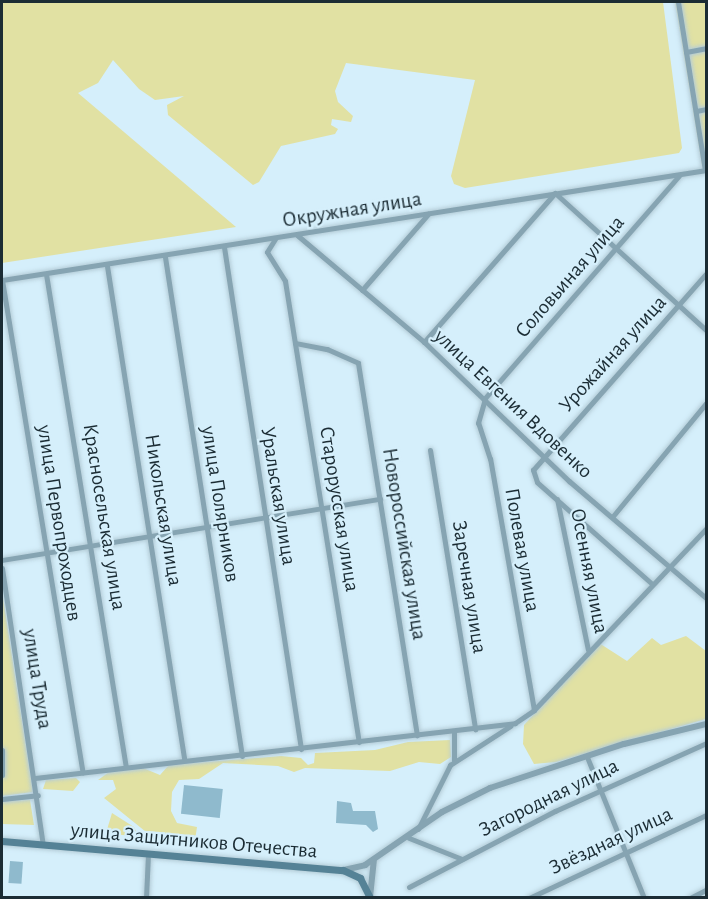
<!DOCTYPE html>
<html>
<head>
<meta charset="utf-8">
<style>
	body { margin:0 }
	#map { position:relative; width:708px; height:899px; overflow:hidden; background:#d5effb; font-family:"Alegreya Sans",sans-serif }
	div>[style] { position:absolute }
	.green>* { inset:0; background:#e1e1a3 }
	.building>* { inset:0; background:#8fbacd; transform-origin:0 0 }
	.roads { filter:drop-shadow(0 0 2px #b4ccd7) drop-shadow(0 0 2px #b4ccd7) }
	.minor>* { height:5px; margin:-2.5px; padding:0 2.5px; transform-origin:2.5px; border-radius:2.5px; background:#86a4b2 }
	.tertiary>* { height:6px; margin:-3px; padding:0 3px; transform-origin:3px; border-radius:3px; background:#86a4b2 }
	.secondary>* { height:7px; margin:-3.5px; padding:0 3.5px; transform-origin:3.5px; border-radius:3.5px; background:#558296 }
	span { translate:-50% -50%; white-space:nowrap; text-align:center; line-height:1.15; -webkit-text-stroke:4.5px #d5effb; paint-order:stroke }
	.street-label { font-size:21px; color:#1b2c34 }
	.frame { position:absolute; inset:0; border:3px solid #1b2c34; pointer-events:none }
</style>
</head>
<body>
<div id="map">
	<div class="green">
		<i style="clip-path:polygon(2px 2px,663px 2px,682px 148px,679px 153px,465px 188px,454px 184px,451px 176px,475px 80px,346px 63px,335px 91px,338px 102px,353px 116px,351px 122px,332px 119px,331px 125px,338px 129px,335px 134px,281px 146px,259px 182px,253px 185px,168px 115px,167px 105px,184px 96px,155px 100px,139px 89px,113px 60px,98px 83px,78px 93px,236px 227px,2px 263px)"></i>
		<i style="clip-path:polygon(675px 2px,706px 2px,706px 165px,702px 166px)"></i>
		<i style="clip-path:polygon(2px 591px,33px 792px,2px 796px)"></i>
		<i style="clip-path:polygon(686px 636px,706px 651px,706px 719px,556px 762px,534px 764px,523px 744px,524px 725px,599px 643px,627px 661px,652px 638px,661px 645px)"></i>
		<i style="clip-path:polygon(408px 742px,450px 740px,451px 757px,440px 764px,419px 762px,390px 771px,305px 768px,294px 772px,278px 766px,223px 763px,199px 779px,179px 780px,172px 792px,171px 811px,177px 823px,197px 827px,195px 840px,151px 836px,104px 798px,116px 789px,113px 780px,98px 780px,109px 772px,143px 768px,160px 775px,169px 765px,281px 756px,301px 758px,308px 765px,314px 763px,315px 753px,375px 750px)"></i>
		<i style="clip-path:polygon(76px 778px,80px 782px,73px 791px,43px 789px,46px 780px)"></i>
		<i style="clip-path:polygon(30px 800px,34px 825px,2px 824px,2px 801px)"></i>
		<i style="clip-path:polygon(112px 813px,134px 827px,139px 837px,106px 833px)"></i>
	</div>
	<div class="building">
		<i style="left:184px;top:785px;width:39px;height:29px;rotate:6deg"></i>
		<i style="clip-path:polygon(337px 801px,351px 803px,353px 811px,375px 811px,378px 829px,373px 832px,366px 825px,336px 823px)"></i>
		<i style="left:10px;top:861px;width:13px;height:22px;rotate:4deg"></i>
	</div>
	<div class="roads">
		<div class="minor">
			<i style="left:678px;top:2px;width:170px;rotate:80.9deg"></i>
			<i style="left:686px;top:52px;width:20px;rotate:-11deg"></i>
			<i style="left:696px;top:111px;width:10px;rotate:-11deg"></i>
			<i style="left:297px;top:235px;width:166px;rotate:40.1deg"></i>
			<i style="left:424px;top:342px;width:201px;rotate:43.8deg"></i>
			<i style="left:569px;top:481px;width:180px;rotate:40.5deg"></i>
			<i style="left:275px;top:239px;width:15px;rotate:122deg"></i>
			<i style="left:267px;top:252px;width:34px;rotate:58deg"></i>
			<i style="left:285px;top:281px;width:467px;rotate:80.9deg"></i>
			<i style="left:224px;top:247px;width:508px;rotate:81.28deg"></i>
			<i style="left:165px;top:257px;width:505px;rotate:81.23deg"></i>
			<i style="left:107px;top:266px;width:499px;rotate:81.1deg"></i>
			<i style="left:46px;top:274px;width:498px;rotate:80.8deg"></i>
			<i style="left:2px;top:280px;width:713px;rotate:-8.88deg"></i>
			<i style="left:2px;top:280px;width:499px;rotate:80.7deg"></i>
			<i style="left:362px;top:290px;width:101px;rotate:-49deg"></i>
			<i style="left:424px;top:342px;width:198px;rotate:-48.7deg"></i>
			<i style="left:555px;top:193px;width:204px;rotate:42.2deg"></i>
			<i style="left:295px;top:343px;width:33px;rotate:11deg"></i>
			<i style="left:327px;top:349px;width:34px;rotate:24deg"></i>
			<i style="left:358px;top:363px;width:377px;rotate:81deg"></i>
			<i style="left:430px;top:450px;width:283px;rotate:80.8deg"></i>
			<i style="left:557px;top:499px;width:154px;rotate:78.4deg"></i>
			<i style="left:613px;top:516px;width:146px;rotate:-50.5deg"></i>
			<i style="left:2px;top:560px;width:383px;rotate:-9.2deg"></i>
			<i style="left:2px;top:568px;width:280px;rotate:81.6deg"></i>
			<i style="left:651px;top:583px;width:152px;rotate:-138.5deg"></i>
			<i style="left:537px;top:482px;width:13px;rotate:-108deg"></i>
			<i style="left:533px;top:470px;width:261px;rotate:-48.6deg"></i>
			<i style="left:534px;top:710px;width:255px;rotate:-99.9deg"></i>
			<i style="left:490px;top:459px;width:38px;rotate:-108deg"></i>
			<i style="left:478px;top:423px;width:26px;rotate:-74deg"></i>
			<i style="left:485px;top:398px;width:295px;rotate:-48.9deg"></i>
			<i style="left:454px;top:733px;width:27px;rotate:90deg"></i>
			<i style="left:2px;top:750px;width:25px;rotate:90deg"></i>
			<i style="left:587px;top:757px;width:152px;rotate:68deg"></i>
			<i style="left:35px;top:778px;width:483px;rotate:-6.5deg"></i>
			<i style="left:515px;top:723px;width:23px;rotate:-34deg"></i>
			<i style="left:534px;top:710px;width:250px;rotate:-46.5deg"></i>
			<i style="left:2px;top:799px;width:36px;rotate:-6deg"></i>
			<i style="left:418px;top:829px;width:72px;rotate:-63.4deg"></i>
			<i style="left:450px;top:765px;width:72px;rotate:-33deg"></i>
			<i style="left:409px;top:838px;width:57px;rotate:21.6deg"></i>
			<i style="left:409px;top:887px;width:165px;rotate:-27.5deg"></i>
			<i style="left:555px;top:811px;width:166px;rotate:-24.2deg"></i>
			<i style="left:146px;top:898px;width:44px;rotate:-87.4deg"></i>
			<i style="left:529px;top:898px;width:195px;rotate:-25.1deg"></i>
			<i style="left:690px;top:898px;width:18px;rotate:-27deg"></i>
		</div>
		<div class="tertiary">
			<i style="left:344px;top:870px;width:22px;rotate:-13deg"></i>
			<i style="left:365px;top:865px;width:93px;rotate:-34.5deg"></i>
			<i style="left:442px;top:812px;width:54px;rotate:-26.6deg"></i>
			<i style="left:490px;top:788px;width:141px;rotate:-18.2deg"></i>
			<i style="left:624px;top:744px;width:84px;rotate:-13.7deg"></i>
			<i style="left:370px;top:897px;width:36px;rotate:-84deg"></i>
		</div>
		<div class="secondary">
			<i style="left:2px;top:841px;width:342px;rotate:4.9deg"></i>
			<i style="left:343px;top:870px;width:19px;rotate:25deg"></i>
			<i style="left:360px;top:878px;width:22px;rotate:63deg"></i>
		</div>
	</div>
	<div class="street-label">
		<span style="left:352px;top:210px;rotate:-9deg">Окружная улица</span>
		<span style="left:570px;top:277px;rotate:-49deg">Соловьиная улица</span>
		<span style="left:613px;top:354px;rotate:-48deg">Урожайная улица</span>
		<span style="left:513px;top:404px;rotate:43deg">улица Евгения Вдовенко</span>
		<span style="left:278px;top:496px;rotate:81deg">Уральская улица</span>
		<span style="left:220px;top:504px;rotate:81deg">улица Полярников</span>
		<span style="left:339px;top:509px;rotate:81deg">Старорусская улица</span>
		<span style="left:163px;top:510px;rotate:81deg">Никольская улица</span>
		<span style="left:104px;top:517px;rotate:81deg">Красносельская улица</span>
		<span style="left:59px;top:523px;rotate:81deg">улица Первопроходцев</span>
		<span style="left:404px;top:544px;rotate:81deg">Новороссийская улица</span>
		<span style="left:522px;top:550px;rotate:80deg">Полевая улица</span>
		<span style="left:589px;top:571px;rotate:79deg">Осенняя улица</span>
		<span style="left:469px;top:587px;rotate:81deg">Заречная улица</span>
		<span style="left:37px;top:679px;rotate:81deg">улица Труда</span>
		<span style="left:549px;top:798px;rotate:-26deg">Загородная улица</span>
		<span style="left:194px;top:841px;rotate:5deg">улица Защитников Отечества</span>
		<span style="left:611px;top:841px;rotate:-25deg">Звёздная улица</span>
	</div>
	<div class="frame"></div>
</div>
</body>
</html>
